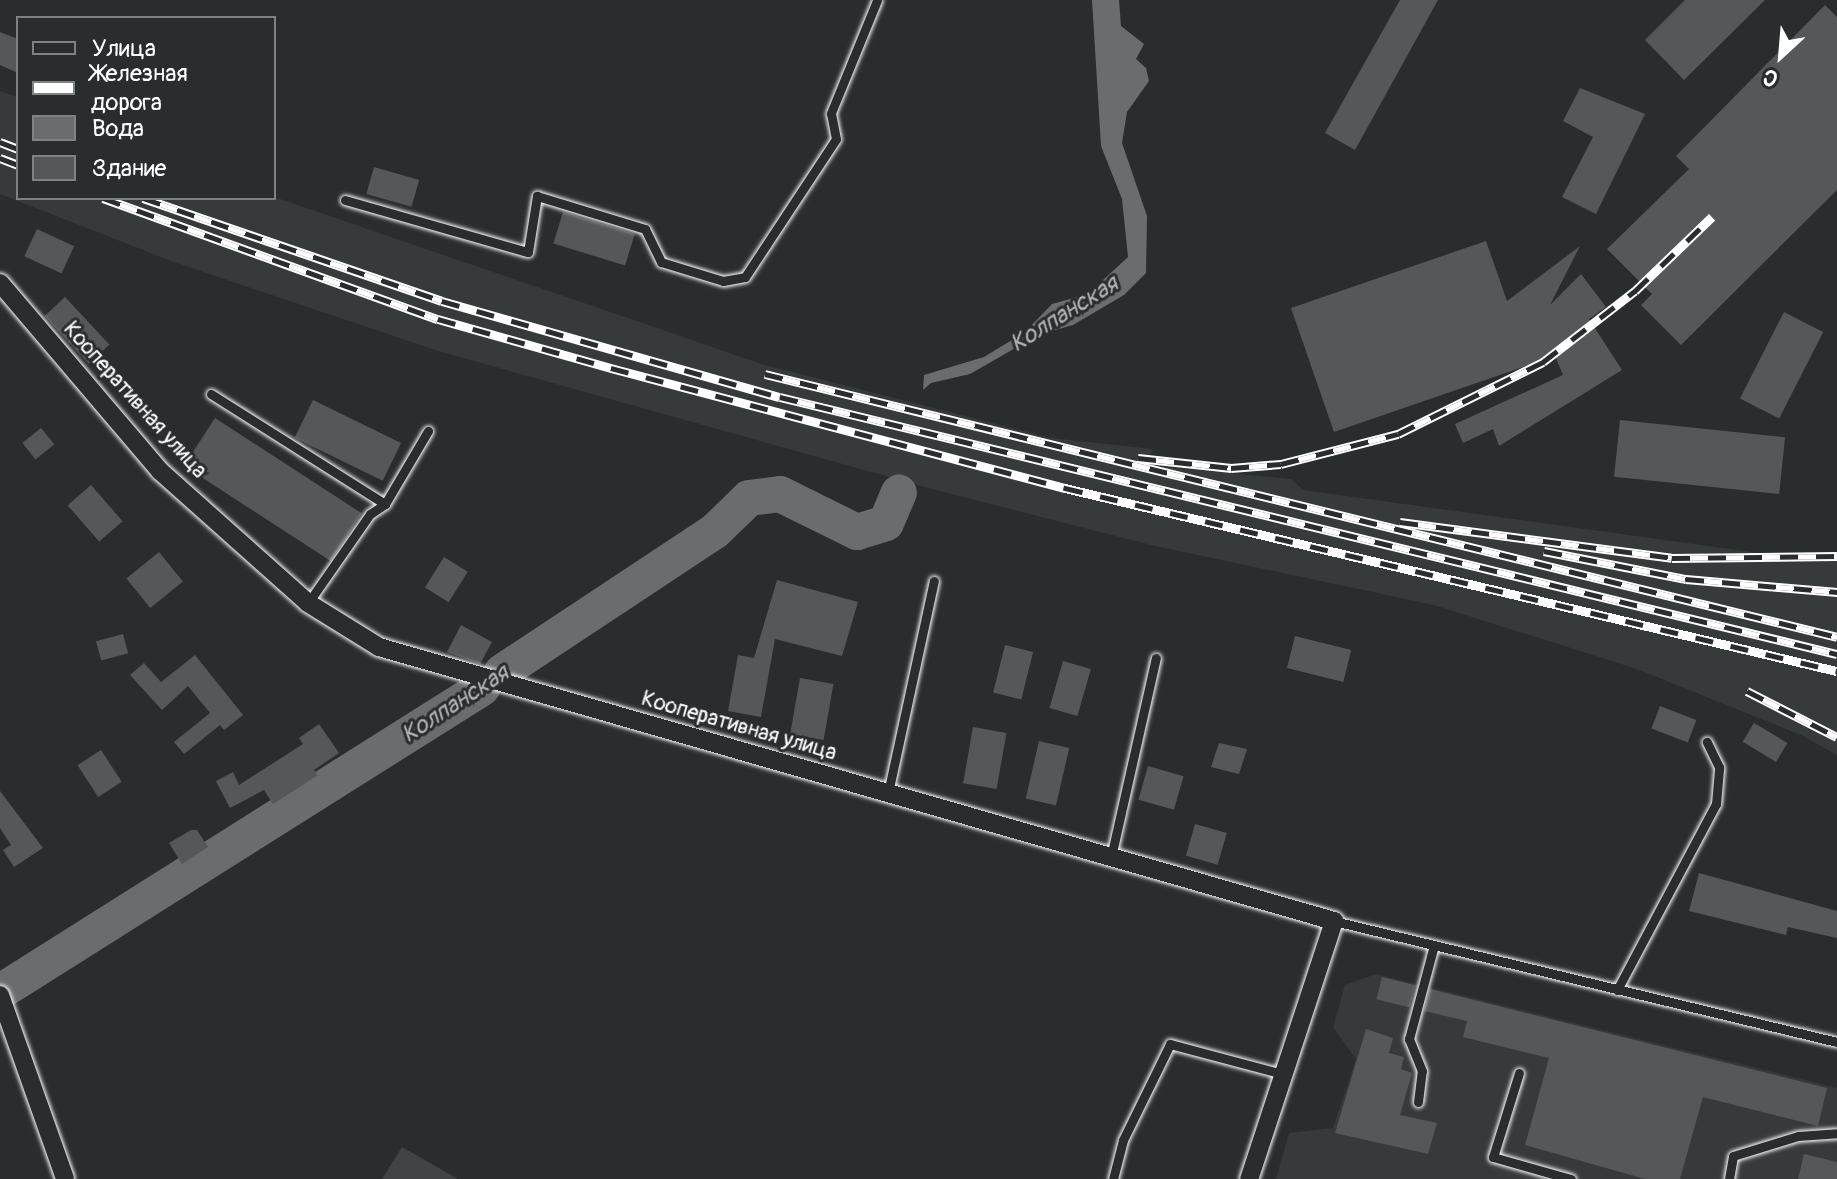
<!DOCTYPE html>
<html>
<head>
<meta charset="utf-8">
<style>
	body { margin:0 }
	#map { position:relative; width:1837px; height:1179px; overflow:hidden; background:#2a2d2e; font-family:Pangolin,sans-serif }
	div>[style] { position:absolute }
	.built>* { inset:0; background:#373a3b }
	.green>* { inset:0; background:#414445 }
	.water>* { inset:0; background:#6a6c6d }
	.stream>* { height:6px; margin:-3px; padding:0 3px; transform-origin:3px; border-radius:3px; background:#6a6c6d }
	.river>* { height:36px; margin:-18px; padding:0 18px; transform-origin:18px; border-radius:18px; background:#6a6c6d }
	.building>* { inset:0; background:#555758; transform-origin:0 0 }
	.roads { filter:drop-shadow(0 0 2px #fff) drop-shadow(0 0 2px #fff) }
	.lane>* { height:9px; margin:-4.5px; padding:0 4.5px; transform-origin:4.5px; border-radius:4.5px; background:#2a2d2e }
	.street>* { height:18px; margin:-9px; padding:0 9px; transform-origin:9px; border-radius:9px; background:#2a2d2e }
	.rail>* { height:9px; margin-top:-4.5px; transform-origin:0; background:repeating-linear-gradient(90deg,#2a2d2e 0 18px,#fff 0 36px); box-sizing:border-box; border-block:2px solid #fff }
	span { translate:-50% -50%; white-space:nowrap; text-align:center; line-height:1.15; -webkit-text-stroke:6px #2a2d2e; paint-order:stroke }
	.street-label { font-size:22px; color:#fff }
	.water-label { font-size:24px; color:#b4b6b6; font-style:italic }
	.legend { position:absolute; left:16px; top:16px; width:260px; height:184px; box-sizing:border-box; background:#2a2d2e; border:2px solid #7f8182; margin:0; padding:10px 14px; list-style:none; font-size:24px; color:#fff }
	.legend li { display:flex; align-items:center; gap:16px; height:40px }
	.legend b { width:40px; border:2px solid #7f8182 }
	.north { position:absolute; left:1741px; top:16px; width:80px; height:80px; -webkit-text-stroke:6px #2a2d2e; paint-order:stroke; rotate:206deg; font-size:22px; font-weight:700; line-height:32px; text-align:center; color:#fff }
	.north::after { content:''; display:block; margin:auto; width:28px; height:36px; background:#fff; clip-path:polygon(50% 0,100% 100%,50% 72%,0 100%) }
</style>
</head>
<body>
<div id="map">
	<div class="built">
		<i style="clip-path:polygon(0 91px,18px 97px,18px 198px,274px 197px,765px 365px,1051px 438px,1153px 449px,1145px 465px,1291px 479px,1303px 490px,1773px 555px,1837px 552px,1837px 755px,1801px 735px,1637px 669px,1434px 605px,1151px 545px,936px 490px,435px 350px,174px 262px,0 194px)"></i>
		<i style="clip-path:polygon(1376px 974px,1837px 1088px,1837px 1179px,1276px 1179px,1289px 1133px,1333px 1128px,1356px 1059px,1333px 1027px,1345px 985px)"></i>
	</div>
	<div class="green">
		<i style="clip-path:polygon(402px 1147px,458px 1179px,382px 1179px)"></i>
	</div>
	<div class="water">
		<i style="clip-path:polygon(1092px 0,1119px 0,1121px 26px,1144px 44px,1136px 59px,1146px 68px,1149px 81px,1127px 112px,1122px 143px,1147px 216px,1146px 273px,1124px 295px,1073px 325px,1038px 335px,970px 374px,931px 383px,923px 390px,924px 375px,984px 357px,1025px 332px,1052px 304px,1088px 294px,1128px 257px,1122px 199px,1101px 146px)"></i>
	</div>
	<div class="stream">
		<i style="left:482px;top:688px;width:26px;rotate:-39deg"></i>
	</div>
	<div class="river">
		<i style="left:502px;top:672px;width:255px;rotate:-33.5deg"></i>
		<i style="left:715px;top:531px;width:47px;rotate:-44.1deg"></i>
		<i style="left:749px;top:498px;width:31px;rotate:-7deg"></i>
		<i style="left:780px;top:494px;width:86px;rotate:26.3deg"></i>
		<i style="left:857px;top:532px;width:30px;rotate:-17deg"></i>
		<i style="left:886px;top:523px;width:33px;rotate:-67deg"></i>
		<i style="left:0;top:992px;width:570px;rotate:-32.24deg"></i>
	</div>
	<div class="building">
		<i style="clip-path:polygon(1400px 0,1438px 0,1355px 150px,1325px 133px)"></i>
		<i style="clip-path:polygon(1685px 0,1765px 0,1684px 80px,1645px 40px)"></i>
		<i style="clip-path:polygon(1825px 5px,1837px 17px,1837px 190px,1681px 345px,1641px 305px,1652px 294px,1607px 249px,1689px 169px,1676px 156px)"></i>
		<i style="clip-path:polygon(0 32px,18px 39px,18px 73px,0 65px)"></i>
		<i style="clip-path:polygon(1580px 88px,1645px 114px,1596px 214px,1562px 197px,1593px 137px,1563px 121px)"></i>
		<i style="left:374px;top:167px;width:47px;height:28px;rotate:16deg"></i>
		<i style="left:563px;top:212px;width:75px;height:33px;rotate:17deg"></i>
		<i style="left:37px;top:229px;width:41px;height:30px;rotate:25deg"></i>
		<i style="clip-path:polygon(1486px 241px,1507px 301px,1580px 246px,1550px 305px,1581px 274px,1606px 307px,1589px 319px,1622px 370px,1499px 446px,1493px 429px,1463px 443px,1455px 424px,1563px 375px,1555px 356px,1334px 432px,1291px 308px)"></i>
		<i style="left:65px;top:297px;width:65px;height:28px;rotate:47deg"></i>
		<i style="left:1784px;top:312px;width:44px;height:97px;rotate:27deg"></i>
		<i style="left:313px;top:400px;width:98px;height:42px;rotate:26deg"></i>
		<i style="left:215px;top:418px;width:175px;height:57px;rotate:33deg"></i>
		<i style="left:1620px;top:420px;width:166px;height:57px;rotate:6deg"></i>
		<i style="left:41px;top:428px;width:21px;height:24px;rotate:51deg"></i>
		<i style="left:91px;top:485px;width:48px;height:31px;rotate:49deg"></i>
		<i style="left:159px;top:552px;width:38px;height:42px;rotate:51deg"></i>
		<i style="left:444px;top:557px;width:28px;height:36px;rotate:32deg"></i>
		<i style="clip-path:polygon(777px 580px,858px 602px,842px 656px,775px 639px,761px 717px,728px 711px,738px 655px,754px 658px)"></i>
		<i style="clip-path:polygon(461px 625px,492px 642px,480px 664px,447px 652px)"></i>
		<i style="left:123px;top:634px;width:20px;height:28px;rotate:75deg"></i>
		<i style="left:1295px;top:636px;width:58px;height:33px;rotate:14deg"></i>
		<i style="left:1005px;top:645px;width:29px;height:49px;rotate:14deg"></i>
		<i style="clip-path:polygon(195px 655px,243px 715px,224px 730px,220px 725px,184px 754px,174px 742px,210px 713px,188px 686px,162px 710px,130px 675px,144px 663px,161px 682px)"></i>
		<i style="left:1063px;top:661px;width:29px;height:49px;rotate:16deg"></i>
		<i style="left:800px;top:678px;width:34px;height:57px;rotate:10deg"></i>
		<i style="left:1660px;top:706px;width:39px;height:24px;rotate:21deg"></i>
		<i style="left:1754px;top:723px;width:39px;height:22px;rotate:31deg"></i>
		<i style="clip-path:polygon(319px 724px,339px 753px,314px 770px,318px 775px,273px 804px,264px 790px,230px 808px,216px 781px,233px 772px,239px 785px,303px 744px,299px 738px)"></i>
		<i style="left:973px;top:727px;width:34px;height:57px;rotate:10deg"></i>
		<i style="left:1039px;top:741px;width:31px;height:59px;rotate:13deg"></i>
		<i style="clip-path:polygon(1219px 743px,1247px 749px,1239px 774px,1211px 767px)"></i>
		<i style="left:101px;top:750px;width:38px;height:28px;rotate:57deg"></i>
		<i style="left:1148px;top:766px;width:37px;height:35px;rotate:16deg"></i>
		<i style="clip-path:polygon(0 791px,43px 848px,14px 867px,3px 850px,11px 845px,0 828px)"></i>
		<i style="left:1195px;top:824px;width:33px;height:33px;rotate:16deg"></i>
		<i style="clip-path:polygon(191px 830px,197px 830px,208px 847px,182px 864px,169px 843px)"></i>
		<i style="clip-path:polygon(1699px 873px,1837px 911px,1837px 938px,1788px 927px,1786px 935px,1689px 911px)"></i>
		<i style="left:1382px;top:977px;width:34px;height:23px;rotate:14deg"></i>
		<i style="clip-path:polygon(1430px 989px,1827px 1088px,1818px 1126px,1703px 1097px,1680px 1179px,1645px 1179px,1525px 1145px,1549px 1058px,1463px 1037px,1467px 1021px,1424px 1011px)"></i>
		<i style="clip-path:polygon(1366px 1029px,1393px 1038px,1389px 1053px,1404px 1057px,1401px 1069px,1412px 1073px,1400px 1115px,1437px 1123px,1428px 1154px,1335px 1133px)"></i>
		<i style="clip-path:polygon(1804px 1154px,1837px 1162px,1837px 1179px,1798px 1179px)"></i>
	</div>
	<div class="roads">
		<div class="lane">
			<i style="left:345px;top:200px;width:190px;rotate:15.9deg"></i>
			<i style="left:528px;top:252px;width:57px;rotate:-80.9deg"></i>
			<i style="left:537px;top:196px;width:113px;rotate:17deg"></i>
			<i style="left:645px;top:229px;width:37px;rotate:64deg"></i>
			<i style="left:661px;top:262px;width:65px;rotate:17deg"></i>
			<i style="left:723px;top:281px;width:22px;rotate:-10deg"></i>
			<i style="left:745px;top:277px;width:165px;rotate:-56.6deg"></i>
			<i style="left:836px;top:139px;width:26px;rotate:-101deg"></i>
			<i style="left:831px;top:113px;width:122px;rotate:-67.8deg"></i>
			<i style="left:211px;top:394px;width:206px;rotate:32.3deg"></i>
			<i style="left:385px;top:504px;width:18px;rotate:146deg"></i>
			<i style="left:370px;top:514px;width:108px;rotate:124.9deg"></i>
			<i style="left:385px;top:504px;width:85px;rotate:-59.5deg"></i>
			<i style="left:888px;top:793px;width:217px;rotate:-77.8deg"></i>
			<i style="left:1111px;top:857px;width:204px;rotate:-77.3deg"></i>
			<i style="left:1334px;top:921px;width:517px;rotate:13.53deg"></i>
			<i style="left:1617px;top:990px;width:211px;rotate:-62deg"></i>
			<i style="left:1716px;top:804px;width:37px;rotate:-85deg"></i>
			<i style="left:1719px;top:767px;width:28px;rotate:-116deg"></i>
			<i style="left:1519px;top:1073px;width:88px;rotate:107.2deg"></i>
			<i style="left:1493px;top:1157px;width:81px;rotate:15.8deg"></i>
			<i style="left:1418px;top:1102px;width:31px;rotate:-83deg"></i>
			<i style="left:1422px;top:1071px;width:35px;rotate:-112deg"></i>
			<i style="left:1409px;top:1039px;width:97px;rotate:-75.1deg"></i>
			<i style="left:1113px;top:1179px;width:40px;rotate:-75.6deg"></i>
			<i style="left:1123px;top:1140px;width:107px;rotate:-63.9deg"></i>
			<i style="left:1170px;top:1044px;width:117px;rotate:14.9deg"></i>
			<i style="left:1729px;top:1179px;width:23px;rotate:-80deg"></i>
			<i style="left:1733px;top:1156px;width:68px;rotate:-17.1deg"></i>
			<i style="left:1798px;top:1136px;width:39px;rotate:-4deg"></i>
		</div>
		<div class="street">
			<i style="left:0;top:283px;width:247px;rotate:49.6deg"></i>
			<i style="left:160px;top:471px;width:198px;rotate:41.7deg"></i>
			<i style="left:308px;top:603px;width:84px;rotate:31.8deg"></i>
			<i style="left:379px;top:647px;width:994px;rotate:16.01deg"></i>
			<i style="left:1334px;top:921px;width:272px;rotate:108.2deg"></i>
			<i style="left:0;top:995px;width:195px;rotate:70.5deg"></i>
		</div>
	</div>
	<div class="rail">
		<i style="left:0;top:142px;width:19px;rotate:21deg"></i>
		<i style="left:0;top:158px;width:19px;rotate:21deg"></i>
		<i style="left:103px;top:198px;width:356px;rotate:19.9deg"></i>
		<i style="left:438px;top:319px;width:180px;rotate:15.8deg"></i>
		<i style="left:611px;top:368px;width:470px;rotate:14.8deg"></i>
		<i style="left:1065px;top:488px;width:793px;rotate:13.34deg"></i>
		<i style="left:143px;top:198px;width:316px;rotate:19deg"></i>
		<i style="left:442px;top:301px;width:351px;rotate:15.9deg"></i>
		<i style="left:780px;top:397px;width:1088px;rotate:13.67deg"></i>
		<i style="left:765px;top:374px;width:1104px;rotate:13.78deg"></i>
		<i style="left:1138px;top:458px;width:94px;rotate:6.1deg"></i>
		<i style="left:1231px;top:468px;width:50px;rotate:-4.6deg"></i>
		<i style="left:1281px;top:464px;width:121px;rotate:-14.4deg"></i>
		<i style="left:1398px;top:434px;width:162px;rotate:-26.4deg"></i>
		<i style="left:1543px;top:362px;width:116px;rotate:-37.7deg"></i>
		<i style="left:1635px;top:291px;width:107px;rotate:-43.9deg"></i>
		<i style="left:1400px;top:522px;width:274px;rotate:7.5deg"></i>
		<i style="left:1672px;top:558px;width:165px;rotate:-0.7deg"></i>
		<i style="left:1544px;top:551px;width:145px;rotate:11.2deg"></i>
		<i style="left:1686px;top:579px;width:152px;rotate:4.9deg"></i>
		<i style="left:1747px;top:691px;width:101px;rotate:27.1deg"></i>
	</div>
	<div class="street-label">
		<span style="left:135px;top:400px;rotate:48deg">Кооперативная улица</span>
		<span style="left:739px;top:726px;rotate:16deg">Кооперативная улица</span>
	</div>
	<div class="water-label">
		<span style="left:1064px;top:314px;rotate:-32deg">Колпанская</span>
		<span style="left:455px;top:704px;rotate:-33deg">Колпанская</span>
	</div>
	<ul class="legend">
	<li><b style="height:10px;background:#2a2d2e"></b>Улица</li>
	<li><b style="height:10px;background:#fff"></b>Железная дорога</li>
	<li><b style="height:22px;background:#6a6c6d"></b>Вода</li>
	<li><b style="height:22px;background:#555758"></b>Здание</li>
	</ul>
	<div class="north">С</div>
</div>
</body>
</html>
